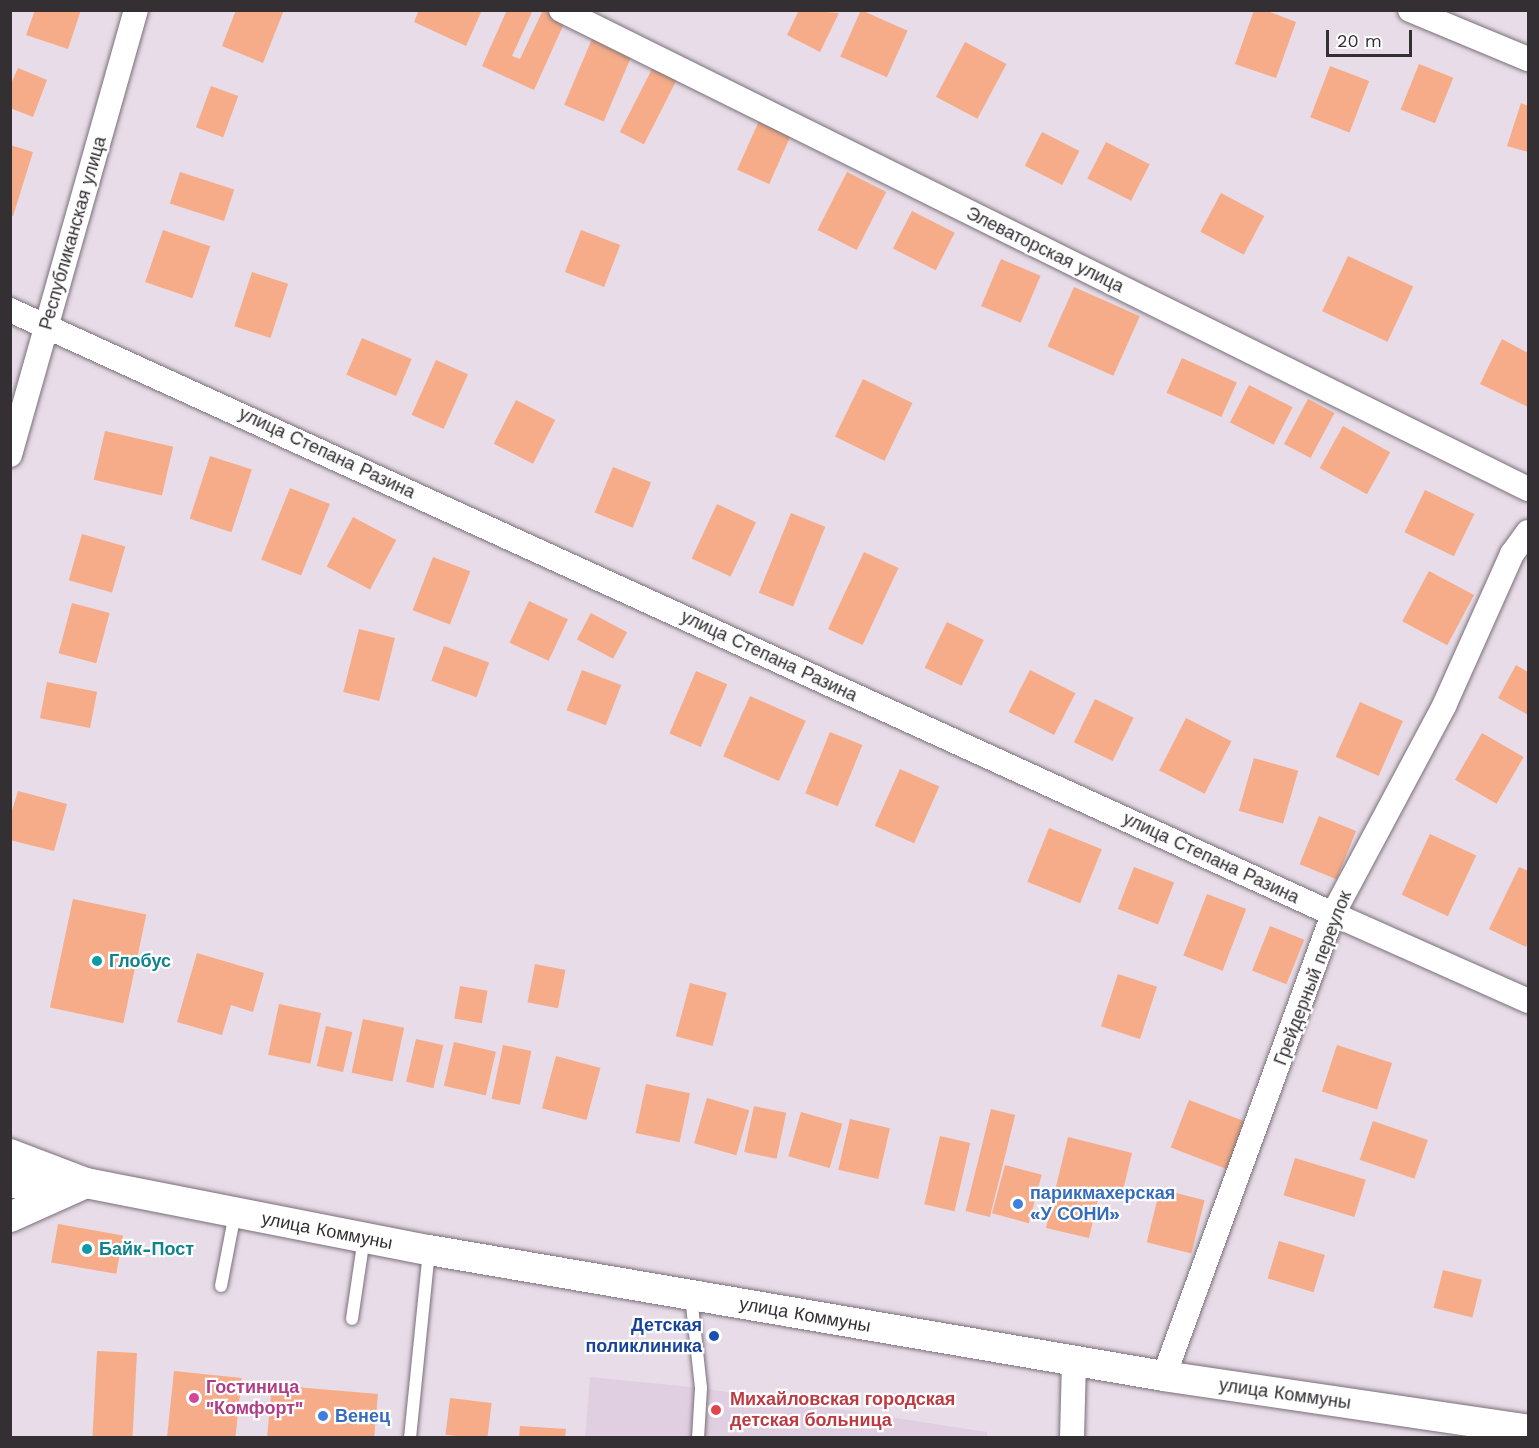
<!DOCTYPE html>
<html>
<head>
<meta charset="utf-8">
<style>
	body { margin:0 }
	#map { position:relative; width:1539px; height:1448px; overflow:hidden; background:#e7dce7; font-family:"Work Sans",sans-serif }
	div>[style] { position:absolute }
	.built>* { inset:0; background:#e0cfe0 }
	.building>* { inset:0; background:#f6ac88; transform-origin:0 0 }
	.roads { filter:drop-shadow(0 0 2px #796f79) drop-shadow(0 0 2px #796f79) }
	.service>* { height:12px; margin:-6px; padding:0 6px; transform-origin:6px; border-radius:6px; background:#fff }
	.minor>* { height:24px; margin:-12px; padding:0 12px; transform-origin:12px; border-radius:12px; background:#fff }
	.tertiary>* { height:30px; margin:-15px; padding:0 15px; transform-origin:15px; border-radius:15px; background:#fff }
	.dots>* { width:16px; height:16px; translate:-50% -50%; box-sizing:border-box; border:3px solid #fff; border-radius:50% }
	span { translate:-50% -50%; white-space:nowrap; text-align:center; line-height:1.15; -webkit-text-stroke:4.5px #fff; paint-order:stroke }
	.street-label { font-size:18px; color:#332f33 }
	.culture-label { font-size:18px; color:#0d838f; font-weight:700 }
	.left { translate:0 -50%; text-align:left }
	.shop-label { font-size:18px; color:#366cbe; font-weight:700 }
	.transit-label { font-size:18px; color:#164399; font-weight:700 }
	.right { translate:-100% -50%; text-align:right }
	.hotel-label { font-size:18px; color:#b23c85; font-weight:700 }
	.health-label { font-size:18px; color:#be3a42; font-weight:700 }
	.frame { position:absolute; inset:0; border:12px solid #332f33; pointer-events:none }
	.scale { position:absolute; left:1326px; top:30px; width:86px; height:27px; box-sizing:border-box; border:3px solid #332f33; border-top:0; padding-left:8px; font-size:18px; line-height:21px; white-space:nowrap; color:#332f33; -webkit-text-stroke:4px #fff; paint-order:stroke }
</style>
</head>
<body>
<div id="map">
	<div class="built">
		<i style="clip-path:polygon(590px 1377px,701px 1388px,987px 1432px,987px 1437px,585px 1438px)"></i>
	</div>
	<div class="building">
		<i style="clip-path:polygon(35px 10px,81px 10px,68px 49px,26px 35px)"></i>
		<i style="clip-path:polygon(236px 10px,284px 10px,263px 63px,222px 46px)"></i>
		<i style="clip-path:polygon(419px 10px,482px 10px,466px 46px,414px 22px)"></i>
		<i style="clip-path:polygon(507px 10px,533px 10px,512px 56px,520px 59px,543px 10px,553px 10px,567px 17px,534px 90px,482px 66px)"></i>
		<i style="clip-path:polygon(799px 10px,839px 13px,820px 52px,787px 35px)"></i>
		<i style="left:861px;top:10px;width:51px;height:51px;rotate:24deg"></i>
		<i style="clip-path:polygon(1254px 10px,1265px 10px,1296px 22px,1276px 78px,1235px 64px)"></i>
		<i style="left:595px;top:32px;width:43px;height:79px;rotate:23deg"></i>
		<i style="left:965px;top:42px;width:47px;height:62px;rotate:28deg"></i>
		<i style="left:1419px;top:64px;width:37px;height:49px;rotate:22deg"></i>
		<i style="left:1330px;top:66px;width:42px;height:55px;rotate:21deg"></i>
		<i style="left:653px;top:67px;width:27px;height:73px;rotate:27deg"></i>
		<i style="clip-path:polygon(18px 68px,47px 80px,33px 117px,10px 108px,10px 86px)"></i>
		<i style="left:211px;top:86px;width:29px;height:44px;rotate:20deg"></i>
		<i style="clip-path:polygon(1521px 103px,1528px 106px,1528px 152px,1507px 146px)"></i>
		<i style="left:762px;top:114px;width:35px;height:61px;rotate:24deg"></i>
		<i style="left:1042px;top:132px;width:42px;height:38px;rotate:27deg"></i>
		<i style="left:1106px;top:142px;width:49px;height:41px;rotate:27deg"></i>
		<i style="clip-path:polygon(10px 145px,33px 152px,13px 216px,10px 216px)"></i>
		<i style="left:180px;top:172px;width:57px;height:33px;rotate:18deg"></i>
		<i style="left:847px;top:172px;width:44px;height:65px;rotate:27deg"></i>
		<i style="left:1221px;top:193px;width:49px;height:44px;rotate:28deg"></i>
		<i style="left:912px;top:211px;width:48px;height:42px;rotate:27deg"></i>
		<i style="left:163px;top:230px;width:50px;height:55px;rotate:19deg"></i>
		<i style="left:581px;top:230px;width:42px;height:45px;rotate:21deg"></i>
		<i style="left:1348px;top:256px;width:72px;height:61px;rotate:25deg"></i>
		<i style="left:1001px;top:259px;width:43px;height:51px;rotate:23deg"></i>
		<i style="left:252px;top:272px;width:38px;height:57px;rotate:18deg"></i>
		<i style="left:1074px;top:287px;width:72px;height:65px;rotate:24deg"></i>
		<i style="left:362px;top:338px;width:54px;height:40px;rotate:23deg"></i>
		<i style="clip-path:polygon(1502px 339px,1528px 353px,1528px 407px,1480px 384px)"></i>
		<i style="left:1182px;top:358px;width:60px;height:38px;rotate:24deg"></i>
		<i style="left:436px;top:360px;width:35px;height:60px;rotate:24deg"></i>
		<i style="left:863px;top:379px;width:55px;height:64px;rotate:26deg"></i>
		<i style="left:1249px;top:385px;width:49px;height:42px;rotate:27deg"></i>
		<i style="left:1308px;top:399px;width:30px;height:51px;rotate:28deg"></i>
		<i style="left:516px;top:400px;width:44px;height:49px;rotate:27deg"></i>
		<i style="left:1343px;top:426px;width:54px;height:48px;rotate:29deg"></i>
		<i style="left:105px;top:431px;width:70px;height:50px;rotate:13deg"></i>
		<i style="left:210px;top:456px;width:44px;height:66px;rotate:18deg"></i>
		<i style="left:613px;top:467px;width:41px;height:49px;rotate:22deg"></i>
		<i style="left:290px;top:488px;width:43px;height:77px;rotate:22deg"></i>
		<i style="left:1425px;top:490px;width:55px;height:47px;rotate:26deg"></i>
		<i style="left:717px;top:504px;width:43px;height:60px;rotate:25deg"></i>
		<i style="left:791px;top:513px;width:37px;height:86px;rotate:22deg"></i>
		<i style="left:353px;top:517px;width:49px;height:56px;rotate:28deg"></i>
		<i style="left:82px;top:534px;width:45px;height:48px;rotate:16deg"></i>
		<i style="left:864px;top:552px;width:38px;height:85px;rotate:25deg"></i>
		<i style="left:433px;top:557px;width:40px;height:57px;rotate:21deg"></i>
		<i style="left:1429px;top:571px;width:51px;height:57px;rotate:28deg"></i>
		<i style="left:529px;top:601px;width:43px;height:46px;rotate:25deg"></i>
		<i style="left:72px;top:603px;width:39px;height:52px;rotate:15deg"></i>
		<i style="left:591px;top:613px;width:41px;height:30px;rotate:28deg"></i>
		<i style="left:947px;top:622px;width:41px;height:51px;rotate:26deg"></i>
		<i style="left:359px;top:629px;width:37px;height:65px;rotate:14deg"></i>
		<i style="left:444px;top:646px;width:48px;height:37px;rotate:20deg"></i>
		<i style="clip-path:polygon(1516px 665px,1528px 672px,1528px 715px,1498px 698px)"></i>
		<i style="left:582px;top:670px;width:42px;height:43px;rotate:21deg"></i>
		<i style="left:1030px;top:670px;width:51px;height:47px;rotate:27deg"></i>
		<i style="left:696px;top:671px;width:34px;height:68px;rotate:23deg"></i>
		<i style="left:47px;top:682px;width:51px;height:37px;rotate:11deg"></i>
		<i style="left:750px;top:696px;width:61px;height:66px;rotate:24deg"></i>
		<i style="left:1095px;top:699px;width:43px;height:48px;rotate:26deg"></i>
		<i style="left:1360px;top:702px;width:47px;height:60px;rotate:24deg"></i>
		<i style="left:1186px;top:718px;width:51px;height:59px;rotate:27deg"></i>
		<i style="left:830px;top:732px;width:35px;height:66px;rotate:22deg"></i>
		<i style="left:1482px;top:733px;width:48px;height:54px;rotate:30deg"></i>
		<i style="left:1254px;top:758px;width:46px;height:55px;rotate:16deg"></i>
		<i style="left:900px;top:769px;width:43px;height:62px;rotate:24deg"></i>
		<i style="clip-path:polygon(18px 791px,67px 804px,54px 851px,10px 840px,10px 817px)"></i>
		<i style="left:1319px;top:816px;width:40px;height:52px;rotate:22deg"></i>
		<i style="left:1049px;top:828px;width:57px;height:58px;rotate:22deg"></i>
		<i style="left:1430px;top:834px;width:51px;height:67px;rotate:25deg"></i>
		<i style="left:1134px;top:867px;width:43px;height:45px;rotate:21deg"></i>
		<i style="clip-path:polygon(1519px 867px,1528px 871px,1528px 942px,1526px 947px,1489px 929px)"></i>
		<i style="left:1207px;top:894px;width:42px;height:66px;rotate:21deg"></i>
		<i style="left:73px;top:899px;width:75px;height:111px;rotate:12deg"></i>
		<i style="left:1270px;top:926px;width:37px;height:48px;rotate:22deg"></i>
		<i style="clip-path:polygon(197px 953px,264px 973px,253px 1012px,231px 1005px,222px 1035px,177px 1022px)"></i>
		<i style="left:535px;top:964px;width:31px;height:39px;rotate:11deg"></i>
		<i style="left:1118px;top:974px;width:41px;height:55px;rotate:18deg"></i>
		<i style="left:690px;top:983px;width:38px;height:55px;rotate:15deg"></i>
		<i style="left:460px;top:986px;width:28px;height:33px;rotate:10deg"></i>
		<i style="left:279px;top:1004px;width:43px;height:52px;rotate:12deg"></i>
		<i style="left:363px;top:1019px;width:42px;height:55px;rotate:12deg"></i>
		<i style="left:326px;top:1026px;width:27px;height:41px;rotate:13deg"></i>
		<i style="left:416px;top:1039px;width:28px;height:44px;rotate:13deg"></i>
		<i style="left:454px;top:1042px;width:43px;height:45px;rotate:13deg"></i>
		<i style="left:503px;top:1045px;width:29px;height:55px;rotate:12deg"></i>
		<i style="left:1337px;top:1045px;width:58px;height:49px;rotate:18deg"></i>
		<i style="left:556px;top:1056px;width:46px;height:54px;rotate:15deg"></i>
		<i style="left:646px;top:1084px;width:45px;height:50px;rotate:12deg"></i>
		<i style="left:707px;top:1098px;width:44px;height:47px;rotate:16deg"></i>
		<i style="left:1189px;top:1100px;width:62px;height:51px;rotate:21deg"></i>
		<i style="left:754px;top:1106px;width:33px;height:47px;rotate:12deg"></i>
		<i style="left:991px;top:1109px;width:25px;height:105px;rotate:14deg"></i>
		<i style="left:801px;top:1112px;width:43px;height:46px;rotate:16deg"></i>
		<i style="left:850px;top:1119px;width:41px;height:52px;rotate:13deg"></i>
		<i style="left:1373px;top:1121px;width:58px;height:41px;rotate:19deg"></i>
		<i style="left:940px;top:1136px;width:31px;height:70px;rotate:13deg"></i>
		<i style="clip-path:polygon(1068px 1137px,1132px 1153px,1123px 1190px,1100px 1191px,1089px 1238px,1046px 1228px)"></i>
		<i style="left:1295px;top:1158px;width:74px;height:39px;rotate:17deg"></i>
		<i style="left:1005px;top:1165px;width:38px;height:50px;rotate:15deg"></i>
		<i style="left:1160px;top:1189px;width:46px;height:55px;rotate:14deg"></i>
		<i style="left:58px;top:1224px;width:66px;height:39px;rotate:10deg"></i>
		<i style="left:1279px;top:1241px;width:48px;height:39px;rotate:17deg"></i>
		<i style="left:1443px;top:1270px;width:40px;height:39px;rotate:14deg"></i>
		<i style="left:97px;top:1351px;width:40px;height:87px;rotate:3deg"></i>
		<i style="left:174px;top:1371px;width:68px;height:67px;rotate:6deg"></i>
		<i style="clip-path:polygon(272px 1385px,378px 1394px,374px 1438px,267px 1438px)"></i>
		<i style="left:450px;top:1398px;width:42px;height:37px;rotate:7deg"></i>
		<i style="clip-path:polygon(520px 1426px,566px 1429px,565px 1438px,519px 1438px)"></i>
	</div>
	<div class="roads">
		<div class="service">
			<i style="left:221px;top:1286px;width:74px;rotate:-79.1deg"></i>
			<i style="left:691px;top:1296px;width:93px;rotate:83.8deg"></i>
			<i style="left:701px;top:1388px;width:50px;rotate:93.4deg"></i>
			<i style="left:352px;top:1319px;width:82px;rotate:-81.6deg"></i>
			<i style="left:410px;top:1438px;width:189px;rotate:-84.2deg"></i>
		</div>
		<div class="minor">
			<i style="left:561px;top:10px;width:1079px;rotate:26.35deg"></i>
			<i style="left:1410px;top:10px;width:128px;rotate:22.6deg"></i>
			<i style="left:10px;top:310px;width:1454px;rotate:24.54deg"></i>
			<i style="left:1333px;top:914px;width:214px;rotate:24deg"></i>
			<i style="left:10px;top:455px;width:462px;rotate:-74.2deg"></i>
			<i style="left:1164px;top:1376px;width:492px;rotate:-69.9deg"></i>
			<i style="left:1333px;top:914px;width:236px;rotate:-61.9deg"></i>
			<i style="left:1444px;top:706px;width:167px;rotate:-65.9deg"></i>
			<i style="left:1512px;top:554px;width:27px;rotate:-54deg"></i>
			<i style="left:1072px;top:1438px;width:77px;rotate:-88.5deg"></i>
		</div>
		<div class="tertiary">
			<i style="left:10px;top:1154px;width:81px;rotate:20.9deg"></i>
			<i style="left:86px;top:1183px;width:349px;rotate:11.1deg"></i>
			<i style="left:429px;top:1250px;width:746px;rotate:9.73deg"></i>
			<i style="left:1164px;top:1376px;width:368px;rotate:8.4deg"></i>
			<i style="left:10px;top:1183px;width:58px"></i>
			<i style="left:10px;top:1217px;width:83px;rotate:-24.1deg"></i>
		</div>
	</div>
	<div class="dots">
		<i style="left:97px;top:961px;background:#0f9aa8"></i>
		<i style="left:1018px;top:1204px;background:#3f7fe0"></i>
		<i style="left:87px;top:1249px;background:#0f9aa8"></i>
		<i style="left:714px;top:1336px;background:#1a4fb4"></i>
		<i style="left:194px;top:1398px;background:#d1479c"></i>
		<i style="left:716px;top:1410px;background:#e0444e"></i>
		<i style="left:323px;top:1416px;background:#3f7fe0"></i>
	</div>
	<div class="street-label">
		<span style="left:73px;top:233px;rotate:-74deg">Республиканская улица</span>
		<span style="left:1045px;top:250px;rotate:26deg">Элеваторская улица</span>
		<span style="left:327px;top:453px;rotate:25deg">улица Степана Разина</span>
		<span style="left:769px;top:656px;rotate:25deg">улица Степана Разина</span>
		<span style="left:1211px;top:858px;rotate:25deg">улица Степана Разина</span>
		<span style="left:1313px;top:978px;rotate:-69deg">Грейдерный переулок</span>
		<span style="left:327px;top:1231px;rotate:11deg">улица Коммуны</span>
		<span style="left:805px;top:1315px;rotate:10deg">улица Коммуны</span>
		<span style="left:1285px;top:1394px;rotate:8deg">улица Коммуны</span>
	</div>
	<div class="culture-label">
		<span class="left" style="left:109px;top:961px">Глобус</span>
		<span class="left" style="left:99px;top:1249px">Байк-Пост</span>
	</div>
	<div class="shop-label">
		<span class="left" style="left:1030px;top:1204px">парикмахерская<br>«У СОНИ»</span>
		<span class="left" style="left:335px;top:1416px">Венец</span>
	</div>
	<div class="transit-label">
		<span class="right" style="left:702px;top:1336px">Детская<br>поликлиника</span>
	</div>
	<div class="hotel-label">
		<span class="left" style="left:206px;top:1398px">Гостиница<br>"Комфорт"</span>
	</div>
	<div class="health-label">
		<span class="left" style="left:730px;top:1410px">Михайловская городская<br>детская больница</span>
	</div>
	<div class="frame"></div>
	<div class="scale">20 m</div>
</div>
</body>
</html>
